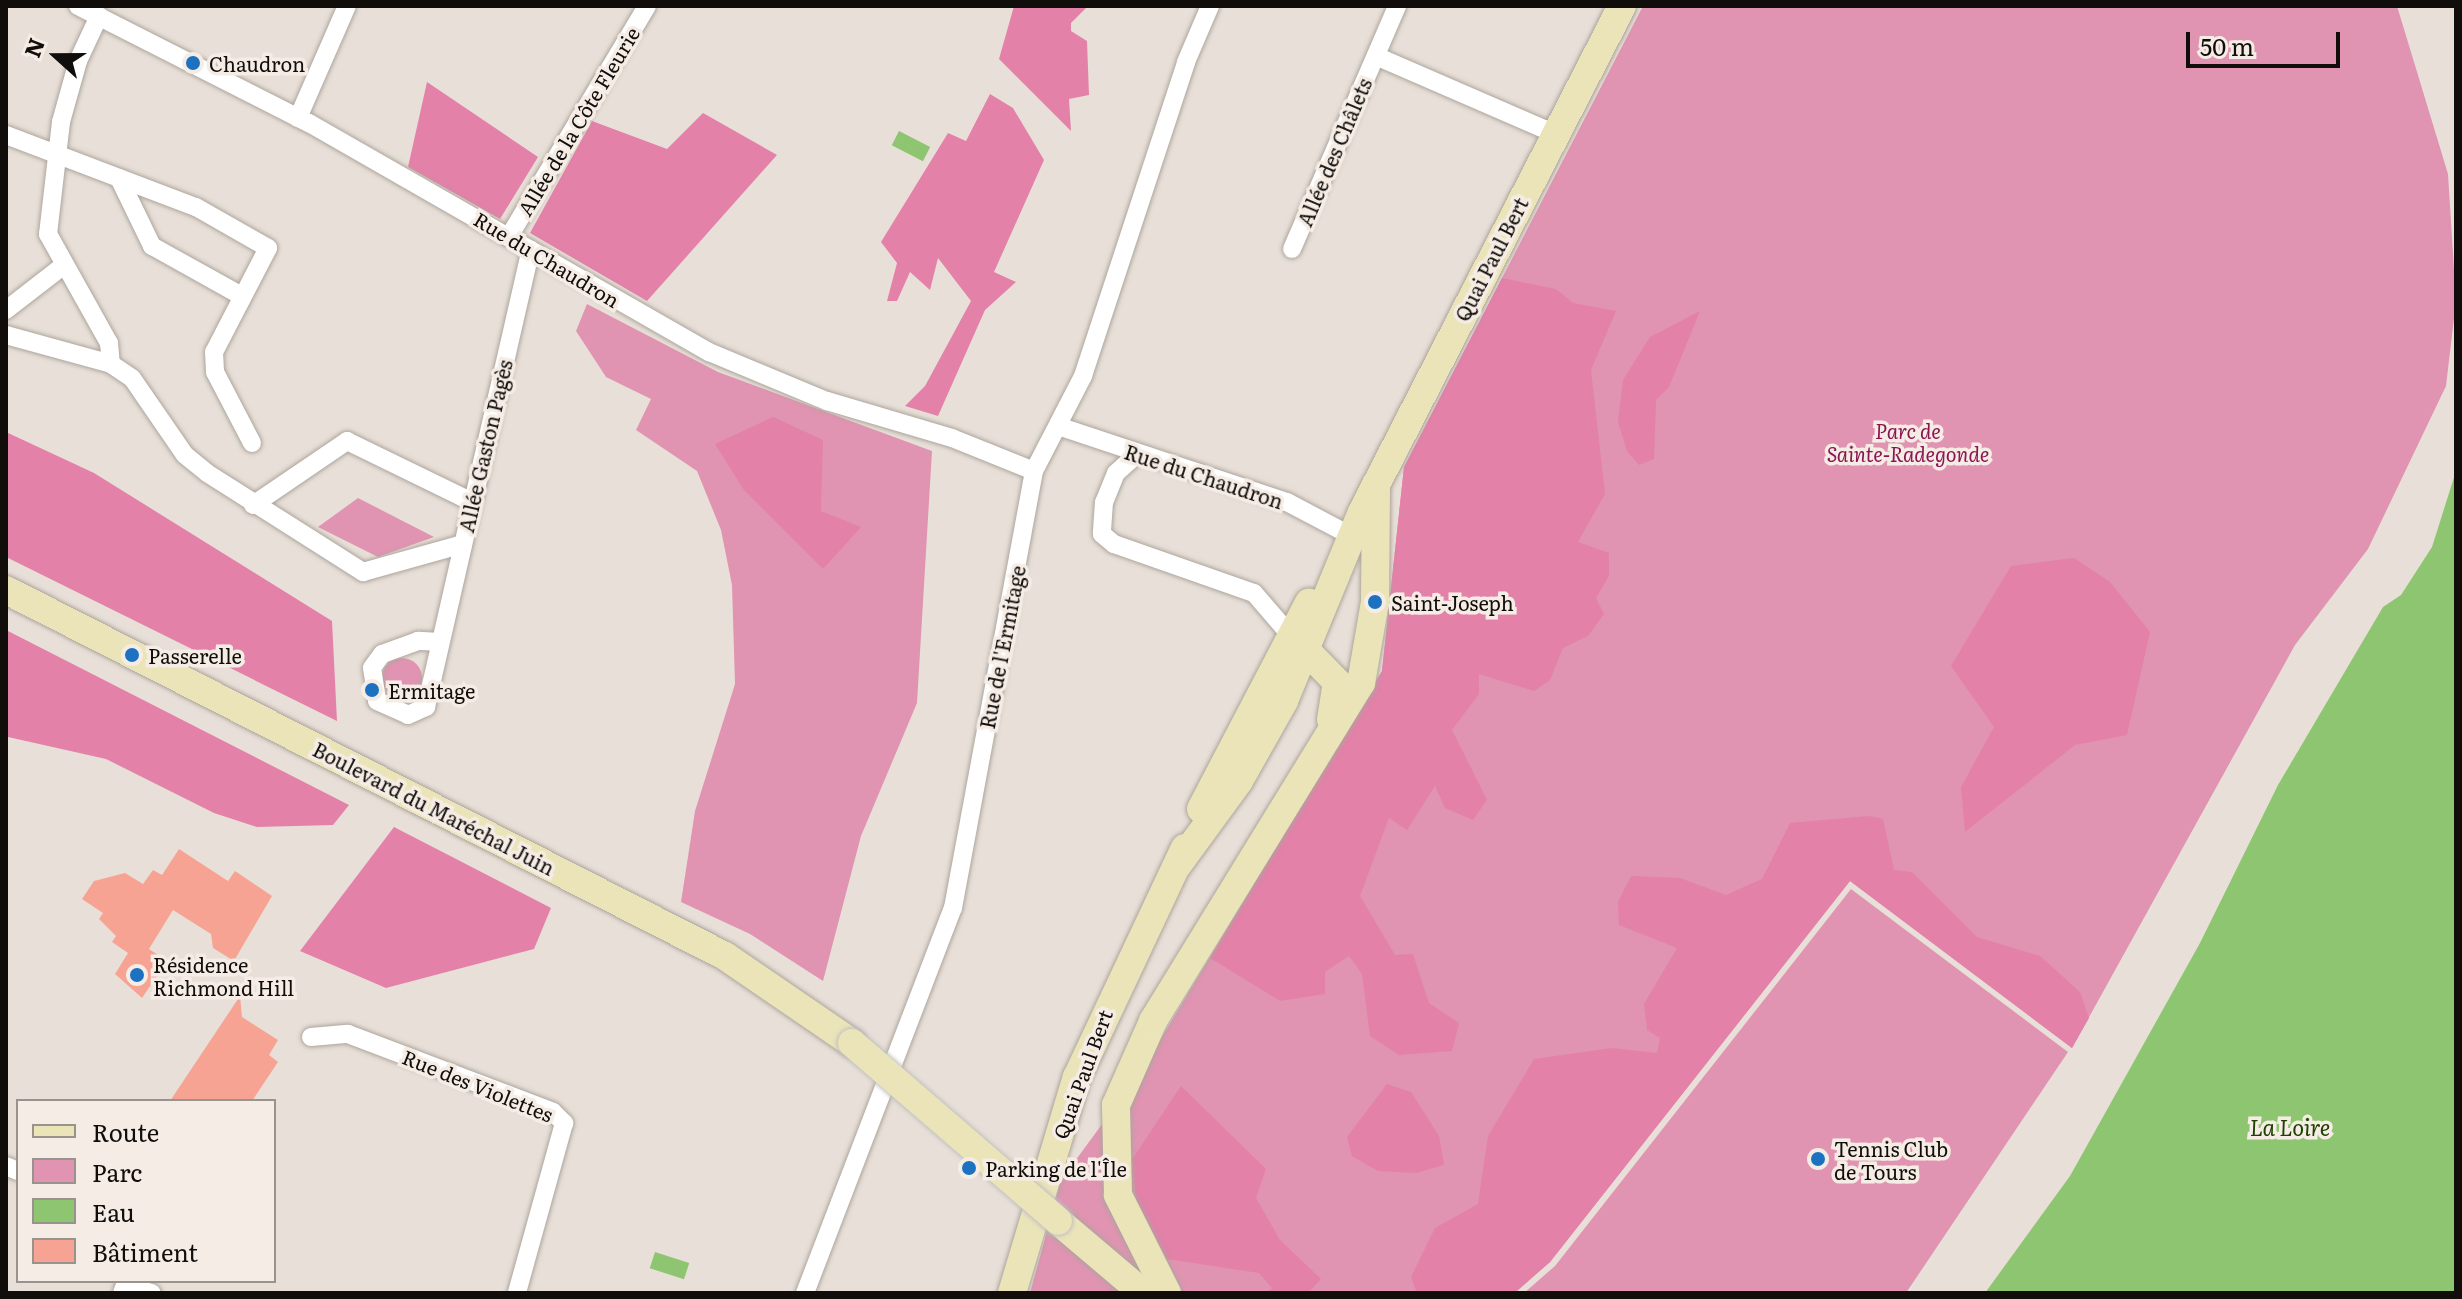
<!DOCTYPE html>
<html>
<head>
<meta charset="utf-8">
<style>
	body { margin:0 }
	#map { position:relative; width:2462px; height:1299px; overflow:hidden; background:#e8e0d8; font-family:Literata,serif }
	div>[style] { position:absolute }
	.green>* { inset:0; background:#e094b1 }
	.round { border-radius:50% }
	.forest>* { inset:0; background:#e381a8 }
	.water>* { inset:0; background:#8ec570; transform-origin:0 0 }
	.building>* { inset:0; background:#f7a394 }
	.roads { filter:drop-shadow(0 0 2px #ada59d) drop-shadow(0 0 2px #ada59d) }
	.minor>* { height:18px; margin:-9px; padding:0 9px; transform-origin:9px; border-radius:9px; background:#fff }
	.primary>* { height:28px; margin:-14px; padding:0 14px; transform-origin:14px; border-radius:14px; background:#ebe4b9 }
	.bridges { filter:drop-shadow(0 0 2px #c1c0c0) drop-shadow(0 0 2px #c1c0c0) }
	.primary-bridge>* { height:28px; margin:-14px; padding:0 14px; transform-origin:14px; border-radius:14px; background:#ebe4b9 }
	.dots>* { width:22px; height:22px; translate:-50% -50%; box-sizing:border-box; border:4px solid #f5ede5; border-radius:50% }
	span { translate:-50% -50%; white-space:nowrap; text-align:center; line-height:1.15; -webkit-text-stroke:7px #f5ede5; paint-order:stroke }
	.poi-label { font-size:20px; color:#100d0b }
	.left { translate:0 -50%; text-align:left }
	.street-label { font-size:20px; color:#100d0b }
	.park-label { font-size:20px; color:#8b1552; font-style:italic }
	.water-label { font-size:22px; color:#1e4002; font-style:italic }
	.frame { position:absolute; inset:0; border:8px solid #100d0b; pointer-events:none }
	.legend { position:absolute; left:16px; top:1099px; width:260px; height:184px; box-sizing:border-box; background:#f5ede5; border:2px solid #99938e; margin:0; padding:10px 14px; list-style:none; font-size:24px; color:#100d0b }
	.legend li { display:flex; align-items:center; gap:16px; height:40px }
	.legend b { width:40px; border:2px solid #99938e }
	.north { position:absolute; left:16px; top:16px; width:80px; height:80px; -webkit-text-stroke:6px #f5ede5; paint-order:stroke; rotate:291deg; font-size:22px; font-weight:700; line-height:32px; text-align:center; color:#100d0b }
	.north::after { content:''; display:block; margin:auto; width:28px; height:36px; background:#100d0b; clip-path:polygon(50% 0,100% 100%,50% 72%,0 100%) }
	.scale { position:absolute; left:2186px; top:32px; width:154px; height:36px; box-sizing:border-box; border:4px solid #100d0b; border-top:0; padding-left:10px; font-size:24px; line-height:28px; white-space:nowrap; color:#100d0b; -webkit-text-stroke:6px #f5ede5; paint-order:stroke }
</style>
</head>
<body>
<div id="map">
	<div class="green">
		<i style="clip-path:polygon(1643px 6px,2397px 6px,2448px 174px,2456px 301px,2446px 386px,2368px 549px,2295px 645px,2072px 1048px,1850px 881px,1550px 1262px,1515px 1293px,1030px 1293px,1061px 1180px,1142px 1070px,1382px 671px,1404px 467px)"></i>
		<i style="clip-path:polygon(587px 304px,718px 372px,932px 451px,917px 703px,861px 836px,823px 981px,750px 934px,681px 902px,695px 811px,735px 684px,732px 585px,721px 530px,697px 471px,636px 430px,651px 399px,606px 377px,576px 331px)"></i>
		<i style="clip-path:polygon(358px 498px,434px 537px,378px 557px,318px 527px)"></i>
		<i class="round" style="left:382px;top:658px;width:40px;height:40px"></i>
		<i style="clip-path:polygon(1851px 889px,2068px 1052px,1906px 1293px,1524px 1293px,1555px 1266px)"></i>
	</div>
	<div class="forest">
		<i style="clip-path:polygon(1014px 6px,1109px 6px,1088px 6px,1071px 23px,1071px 31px,1087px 41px,1089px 95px,1069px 99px,1071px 131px,999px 59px)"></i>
		<i style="clip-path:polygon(427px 82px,538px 157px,500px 219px,408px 167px)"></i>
		<i style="clip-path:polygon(990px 94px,1013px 108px,1044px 160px,994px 272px,1016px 282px,985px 310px,938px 416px,905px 406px,925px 386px,971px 301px,938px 258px,930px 290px,910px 272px,897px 301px,887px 301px,897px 263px,881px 242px,948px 133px,966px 141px)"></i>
		<i style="clip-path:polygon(703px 113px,777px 155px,647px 301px,530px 233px,592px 121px,667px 149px)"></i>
		<i style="clip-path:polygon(1502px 278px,1556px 289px,1573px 303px,1616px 311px,1591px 370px,1605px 494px,1578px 542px,1609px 553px,1609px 576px,1596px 598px,1604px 614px,1588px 636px,1563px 648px,1550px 680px,1534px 691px,1479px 674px,1479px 694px,1452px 730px,1487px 800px,1473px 820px,1445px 808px,1435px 786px,1407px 830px,1389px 818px,1360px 896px,1395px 955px,1413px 954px,1429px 1003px,1459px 1023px,1452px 1051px,1399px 1055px,1370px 1036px,1362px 974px,1349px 956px,1325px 972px,1325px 994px,1280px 1001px,1210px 958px,1382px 671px,1404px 467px)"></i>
		<i style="clip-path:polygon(1700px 311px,1669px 387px,1656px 400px,1654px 459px,1639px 465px,1627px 451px,1618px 422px,1623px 380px,1650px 337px)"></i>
		<i style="clip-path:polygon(773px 417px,823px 440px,821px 511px,861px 527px,823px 569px,744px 490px,715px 444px)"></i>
		<i style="clip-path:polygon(6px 432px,94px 473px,332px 621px,337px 721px,6px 557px)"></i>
		<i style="clip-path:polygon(2074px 558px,2110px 582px,2150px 632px,2127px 735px,2075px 745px,1965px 832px,1961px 787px,1994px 727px,1951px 666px,2011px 566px)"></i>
		<i style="clip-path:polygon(6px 630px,349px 805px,333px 825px,257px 827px,214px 813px,106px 759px,8px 737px)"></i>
		<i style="clip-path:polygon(1869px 816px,1883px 819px,1894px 870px,1912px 872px,1977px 937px,2040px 956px,2080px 992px,2089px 1018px,2072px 1048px,1850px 881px,1550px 1262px,1514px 1293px,1417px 1293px,1411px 1277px,1435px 1228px,1478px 1204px,1488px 1136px,1534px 1059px,1612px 1048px,1657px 1053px,1660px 1038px,1647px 1030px,1644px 1004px,1677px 948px,1619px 925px,1618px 902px,1631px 876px,1680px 878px,1726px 895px,1762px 879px,1790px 823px)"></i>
		<i style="clip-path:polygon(394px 827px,551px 908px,534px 949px,386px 988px,300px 951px)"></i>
		<i style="clip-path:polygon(1387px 1084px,1411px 1092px,1439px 1136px,1444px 1165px,1416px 1173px,1378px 1171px,1352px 1156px,1347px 1137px)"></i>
		<i style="clip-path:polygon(1181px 1086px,1266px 1169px,1256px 1198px,1280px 1240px,1321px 1279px,1308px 1293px,1266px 1293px,1272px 1288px,1259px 1273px,1167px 1259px,1136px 1200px,1131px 1161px)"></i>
	</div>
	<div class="water">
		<i style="left:899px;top:131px;width:35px;height:16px;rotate:27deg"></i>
		<i style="clip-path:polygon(2456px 471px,2456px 1293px,1985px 1293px,2070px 1176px,2200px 943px,2278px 785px,2383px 607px,2401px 595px,2432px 547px)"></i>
		<i style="left:655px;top:1252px;width:36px;height:17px;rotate:18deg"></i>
	</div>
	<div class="building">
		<i style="clip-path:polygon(179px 849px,228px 881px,235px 871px,272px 896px,234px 961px,213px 948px,211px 934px,173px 910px,149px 949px,167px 961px,142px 998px,115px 974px,128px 953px,112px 942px,116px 936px,99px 919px,103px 913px,82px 899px,94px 881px,125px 873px,143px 884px,153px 870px,162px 875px)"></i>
		<i style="clip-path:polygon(240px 996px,242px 1017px,278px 1040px,269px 1055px,278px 1062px,252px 1101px,170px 1101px)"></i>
	</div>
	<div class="roads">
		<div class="minor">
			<i style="left:78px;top:6px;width:259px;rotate:26.9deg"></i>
			<i style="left:309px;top:123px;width:461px;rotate:29.8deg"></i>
			<i style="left:709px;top:352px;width:128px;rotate:22.6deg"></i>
			<i style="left:827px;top:401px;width:130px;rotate:16.5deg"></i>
			<i style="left:952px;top:438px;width:88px;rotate:21.9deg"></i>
			<i style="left:99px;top:16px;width:50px;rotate:115deg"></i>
			<i style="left:78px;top:61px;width:63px;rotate:105.6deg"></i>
			<i style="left:61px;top:122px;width:113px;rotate:96.6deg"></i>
			<i style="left:48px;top:234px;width:125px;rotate:60.8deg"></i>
			<i style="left:109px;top:343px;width:21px;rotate:85deg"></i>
			<i style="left:1376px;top:56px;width:195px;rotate:23.5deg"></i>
			<i style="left:298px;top:118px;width:122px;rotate:-66.4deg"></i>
			<i style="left:6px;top:135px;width:203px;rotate:20.8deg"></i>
			<i style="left:196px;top:207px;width:83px;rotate:29.7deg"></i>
			<i style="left:268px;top:248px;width:117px;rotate:117.4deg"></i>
			<i style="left:214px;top:352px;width:20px;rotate:87deg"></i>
			<i style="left:215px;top:372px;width:80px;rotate:62.5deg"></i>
			<i style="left:119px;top:178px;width:76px;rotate:64.1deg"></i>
			<i style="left:152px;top:246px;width:103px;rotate:29.1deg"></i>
			<i style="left:510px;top:235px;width:267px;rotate:-59.1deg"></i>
			<i style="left:1292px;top:249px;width:265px;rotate:-66.6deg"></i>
			<i style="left:6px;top:310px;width:72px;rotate:-37.7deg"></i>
			<i style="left:6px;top:335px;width:109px;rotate:15.4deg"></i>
			<i style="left:111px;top:364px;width:25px;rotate:34deg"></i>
			<i style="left:132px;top:378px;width:93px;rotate:55.5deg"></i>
			<i style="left:185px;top:455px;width:28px;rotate:39deg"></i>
			<i style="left:207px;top:473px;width:185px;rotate:32.4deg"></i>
			<i style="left:363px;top:572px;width:104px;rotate:-15.6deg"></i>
			<i style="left:1061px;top:427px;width:238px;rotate:18.4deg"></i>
			<i style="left:1287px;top:502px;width:64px;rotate:27.8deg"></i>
			<i style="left:1136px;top:455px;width:27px;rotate:138deg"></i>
			<i style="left:1116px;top:473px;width:31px;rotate:112deg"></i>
			<i style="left:1104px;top:502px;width:32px;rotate:94deg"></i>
			<i style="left:1102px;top:534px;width:16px;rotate:40deg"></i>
			<i style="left:1114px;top:544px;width:148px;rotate:19.3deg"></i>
			<i style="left:1254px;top:593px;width:57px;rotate:49.3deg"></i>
			<i style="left:253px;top:505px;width:114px;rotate:-34.2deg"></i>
			<i style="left:347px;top:441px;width:139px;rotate:26deg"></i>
			<i style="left:440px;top:642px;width:22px;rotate:-177deg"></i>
			<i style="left:418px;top:641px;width:38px;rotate:160deg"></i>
			<i style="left:382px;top:654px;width:17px;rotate:126deg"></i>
			<i style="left:372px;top:668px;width:33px;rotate:81deg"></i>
			<i style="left:377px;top:701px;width:34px;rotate:24deg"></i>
			<i style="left:408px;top:715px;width:20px;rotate:-24deg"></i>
			<i style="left:426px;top:707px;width:469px;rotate:-77.1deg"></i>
			<i style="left:311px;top:1037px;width:37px;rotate:-5deg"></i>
			<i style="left:348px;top:1034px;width:219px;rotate:20.8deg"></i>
			<i style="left:553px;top:1112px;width:16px;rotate:45deg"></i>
			<i style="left:564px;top:1123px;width:176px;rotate:105.5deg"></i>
			<i style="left:6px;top:1166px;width:13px;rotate:23deg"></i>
			<i style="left:122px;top:1293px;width:9px;rotate:-69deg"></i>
			<i style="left:125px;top:1285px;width:28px;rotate:17deg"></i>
			<i style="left:805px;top:1293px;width:412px;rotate:-69deg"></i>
			<i style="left:953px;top:908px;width:444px;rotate:-79.5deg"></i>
			<i style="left:1034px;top:471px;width:107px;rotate:-62.7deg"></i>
			<i style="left:1083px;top:376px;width:330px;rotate:-71.8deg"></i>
			<i style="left:1186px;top:62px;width:61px;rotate:-66.8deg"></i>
		</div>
		<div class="primary">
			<i style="left:6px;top:590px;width:807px;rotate:26.98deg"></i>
			<i style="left:725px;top:956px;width:154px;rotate:34.4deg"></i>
			<i style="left:1294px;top:638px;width:62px;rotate:45.7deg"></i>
			<i style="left:1337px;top:682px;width:38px;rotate:99deg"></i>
			<i style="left:1201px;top:809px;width:233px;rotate:-62.4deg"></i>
			<i style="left:1177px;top:866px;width:105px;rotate:-53.9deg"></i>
			<i style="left:1239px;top:781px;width:92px;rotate:-60.6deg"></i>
			<i style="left:1284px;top:701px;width:204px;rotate:-67.6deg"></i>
			<i style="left:1362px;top:512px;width:569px;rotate:-62.8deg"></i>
			<i style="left:1058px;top:1221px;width:111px;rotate:40.3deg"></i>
			<i style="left:1012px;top:1293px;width:226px;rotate:-73.3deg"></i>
			<i style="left:1077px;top:1077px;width:253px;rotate:-64.8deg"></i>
			<i style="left:1167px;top:1293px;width:110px;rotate:-116.6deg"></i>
			<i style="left:1118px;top:1195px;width:90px;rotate:-91.3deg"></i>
			<i style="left:1116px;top:1105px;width:92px;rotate:-66.2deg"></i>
			<i style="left:1153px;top:1021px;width:397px;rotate:-58.4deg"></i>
			<i style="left:1361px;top:683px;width:82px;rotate:-80.2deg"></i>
			<i style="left:1375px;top:602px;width:118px;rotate:-89.5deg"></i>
		</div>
	</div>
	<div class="bridges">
		<div class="primary-bridge">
			<i style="left:852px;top:1043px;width:272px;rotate:40.8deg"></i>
		</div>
	</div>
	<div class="dots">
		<i style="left:193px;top:63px;background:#1c72c0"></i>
		<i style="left:1375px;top:602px;background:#1c72c0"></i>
		<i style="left:132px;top:655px;background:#1c72c0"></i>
		<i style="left:372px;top:690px;background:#1c72c0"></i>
		<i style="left:137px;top:975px;background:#1c72c0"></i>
		<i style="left:1818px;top:1159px;background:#1c72c0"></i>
		<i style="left:969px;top:1168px;background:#1c72c0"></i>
	</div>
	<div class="poi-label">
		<span class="left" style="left:209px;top:63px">Chaudron</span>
		<span class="left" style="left:1391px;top:602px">Saint-Joseph</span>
		<span class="left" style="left:148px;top:655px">Passerelle</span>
		<span class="left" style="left:388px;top:690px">Ermitage</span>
		<span class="left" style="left:153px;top:976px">Résidence<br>Richmond Hill</span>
		<span class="left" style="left:1834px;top:1160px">Tennis Club<br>de Tours</span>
		<span class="left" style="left:985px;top:1168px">Parking de l'Île</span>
	</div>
	<div class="street-label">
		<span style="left:578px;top:121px;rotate:-59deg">Allée de la Côte Fleurie</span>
		<span style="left:1334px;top:152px;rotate:-67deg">Allée des Châlets</span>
		<span style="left:547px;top:259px;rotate:31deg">Rue du Chaudron</span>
		<span style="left:1491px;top:259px;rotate:-63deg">Quai Paul Bert</span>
		<span style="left:485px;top:446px;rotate:-77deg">Allée Gaston Pagès</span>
		<span style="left:1204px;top:476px;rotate:18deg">Rue du Chaudron</span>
		<span style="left:1002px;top:647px;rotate:-79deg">Rue de l'Ermitage</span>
		<span style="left:434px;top:808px;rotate:27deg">Boulevard du Maréchal Juin</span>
		<span style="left:1082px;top:1074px;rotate:-70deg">Quai Paul Bert</span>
		<span style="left:478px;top:1085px;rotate:22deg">Rue des Violettes</span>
	</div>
	<div class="park-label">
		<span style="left:1908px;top:442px">Parc de<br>Sainte-Radegonde</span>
	</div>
	<div class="water-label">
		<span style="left:2290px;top:1127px">La Loire</span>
	</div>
	<div class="frame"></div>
	<ul class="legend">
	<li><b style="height:10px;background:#ebe4b9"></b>Route</li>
	<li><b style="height:22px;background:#e094b1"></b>Parc</li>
	<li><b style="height:22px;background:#8ec570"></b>Eau</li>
	<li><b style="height:22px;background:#f7a394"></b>Bâtiment</li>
	</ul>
	<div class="north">N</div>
	<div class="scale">50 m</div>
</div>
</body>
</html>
